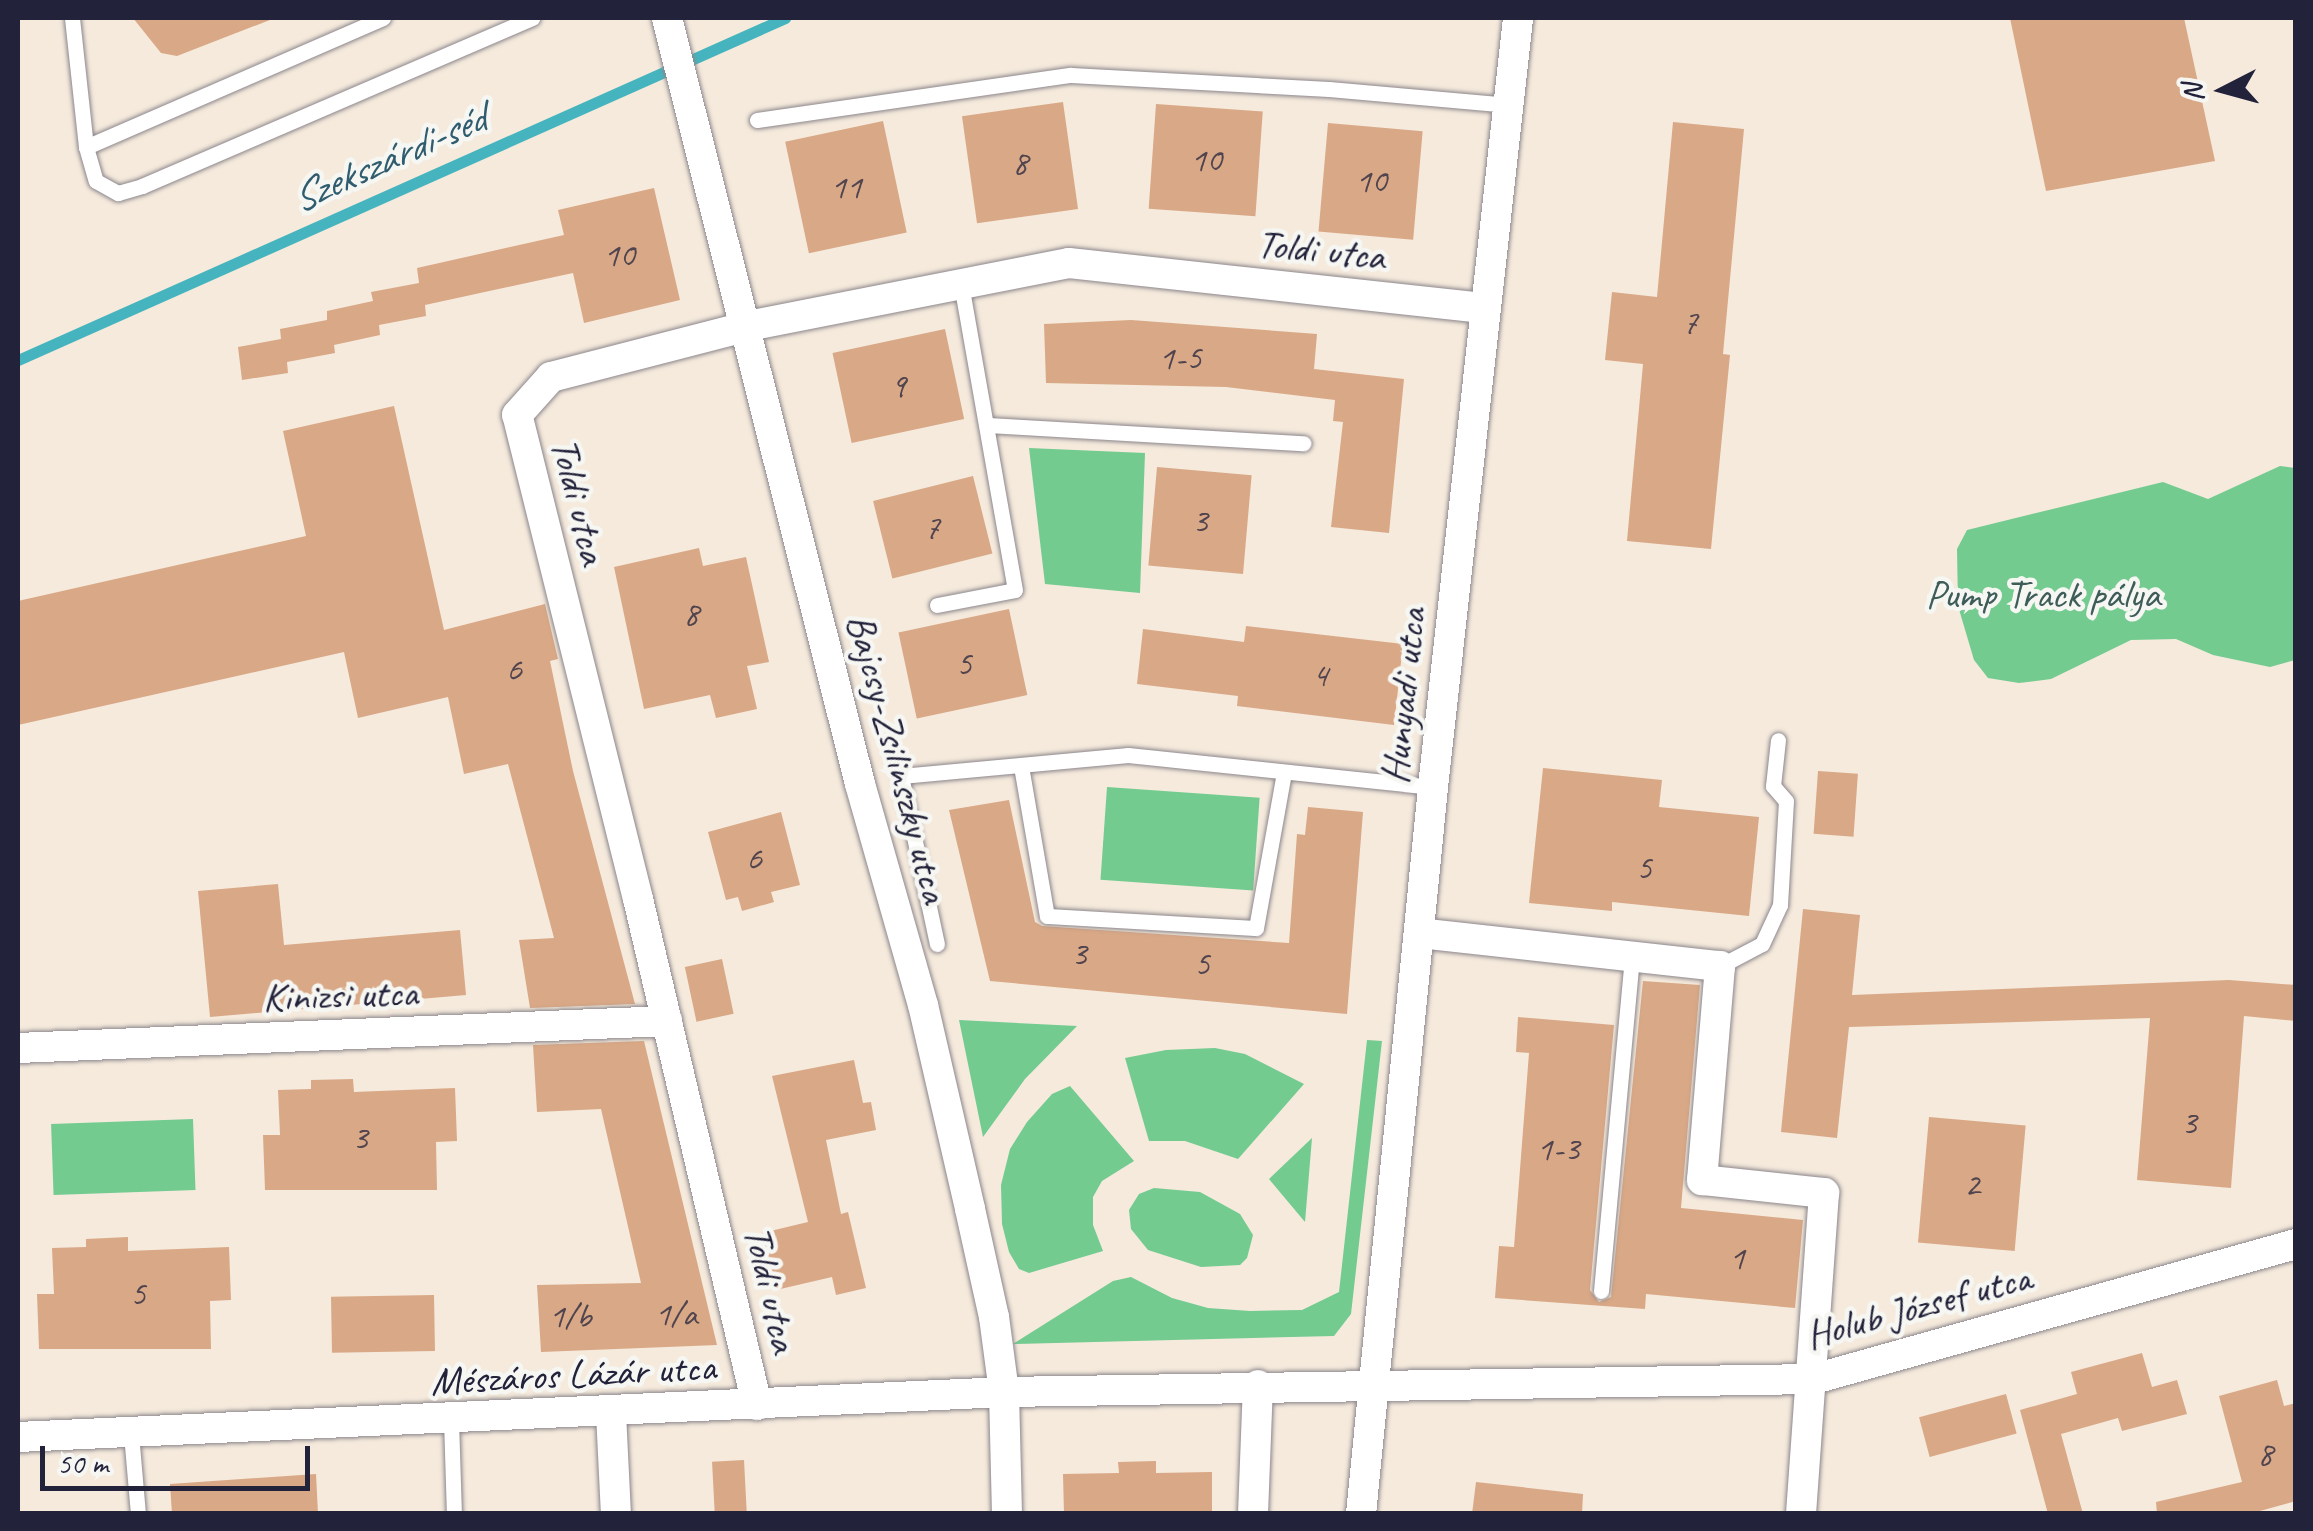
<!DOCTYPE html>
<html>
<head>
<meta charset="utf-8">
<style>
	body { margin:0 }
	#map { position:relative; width:2313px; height:1531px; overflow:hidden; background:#f5eadc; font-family:Caveat,sans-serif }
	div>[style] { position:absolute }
	.green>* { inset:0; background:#73cb90; transform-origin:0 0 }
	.stream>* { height:11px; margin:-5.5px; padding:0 5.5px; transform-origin:5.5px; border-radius:5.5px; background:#45b4be }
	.building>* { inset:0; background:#d9a886; transform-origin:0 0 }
	.roads { filter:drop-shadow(0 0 2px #8c868c) drop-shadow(0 0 2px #8c868c) }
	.lane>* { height:15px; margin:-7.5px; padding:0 7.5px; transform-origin:7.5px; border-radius:7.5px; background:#fff }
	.street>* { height:30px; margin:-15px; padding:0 15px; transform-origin:15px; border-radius:15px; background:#fff }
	span { translate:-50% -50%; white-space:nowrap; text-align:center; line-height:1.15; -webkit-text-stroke:9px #f6f6f2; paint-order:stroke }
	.number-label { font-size:35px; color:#50444e }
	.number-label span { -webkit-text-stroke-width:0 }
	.street-label { font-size:40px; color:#22223b }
	.park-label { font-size:40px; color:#3e5d59 }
	.water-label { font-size:42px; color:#305c6f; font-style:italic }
	.frame { position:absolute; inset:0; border:20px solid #22223b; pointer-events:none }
	.north { position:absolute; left:2173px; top:40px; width:100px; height:100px; -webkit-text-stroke:8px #f6f6f2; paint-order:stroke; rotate:264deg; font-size:28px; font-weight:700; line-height:40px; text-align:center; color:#22223b }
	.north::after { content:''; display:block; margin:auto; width:35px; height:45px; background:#22223b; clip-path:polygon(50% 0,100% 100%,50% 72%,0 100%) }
	.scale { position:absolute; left:40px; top:1446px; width:270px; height:45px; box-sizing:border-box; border:5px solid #22223b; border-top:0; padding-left:12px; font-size:30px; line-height:35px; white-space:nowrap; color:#22223b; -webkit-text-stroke:8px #f6f6f2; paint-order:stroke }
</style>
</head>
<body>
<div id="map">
	<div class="green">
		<i style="clip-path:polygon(1029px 448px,1145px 453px,1140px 593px,1045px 584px)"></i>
		<i style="clip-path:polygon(2280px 466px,2295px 468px,2295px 660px,2270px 667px,2213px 655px,2176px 639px,2131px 640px,2051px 679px,2019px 683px,1988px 678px,1974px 660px,1958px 606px,1957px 549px,1967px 530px,2163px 482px,2208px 499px)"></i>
		<i style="left:1107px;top:787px;width:153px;height:93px;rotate:4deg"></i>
		<i style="clip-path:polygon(959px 1020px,1077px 1026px,1025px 1079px,983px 1137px)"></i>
		<i style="clip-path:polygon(1367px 1040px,1382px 1041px,1351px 1314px,1334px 1336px,1013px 1344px,1113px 1281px,1131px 1277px,1172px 1298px,1208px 1308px,1250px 1311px,1302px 1310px,1339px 1292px)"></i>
		<i style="clip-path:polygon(1215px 1048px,1245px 1054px,1304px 1084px,1238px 1159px,1185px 1141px,1149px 1141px,1125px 1058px,1166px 1050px)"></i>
		<i style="clip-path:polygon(1070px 1086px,1134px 1161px,1102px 1181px,1093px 1197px,1093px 1225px,1103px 1251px,1029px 1273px,1019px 1269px,1009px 1252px,1002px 1224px,1001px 1185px,1010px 1149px,1027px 1122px,1052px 1094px)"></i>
		<i style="left:193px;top:1119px;width:71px;height:142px;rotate:88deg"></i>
		<i style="clip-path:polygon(1312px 1138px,1305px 1222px,1269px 1179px)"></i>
		<i style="clip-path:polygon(1154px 1188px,1200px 1192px,1240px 1214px,1253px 1235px,1247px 1258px,1240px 1265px,1201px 1267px,1148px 1250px,1131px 1229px,1129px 1210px,1139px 1194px)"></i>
	</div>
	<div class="stream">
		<i style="left:18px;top:360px;width:840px;rotate:-24.03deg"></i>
	</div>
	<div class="building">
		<i style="clip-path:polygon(133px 18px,275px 18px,177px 56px,161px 53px)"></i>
		<i style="clip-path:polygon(2010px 18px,2184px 18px,2215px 161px,2046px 191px)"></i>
		<i style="left:1063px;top:102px;width:108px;height:102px;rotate:82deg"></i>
		<i style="left:1156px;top:104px;width:107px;height:105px;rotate:4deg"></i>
		<i style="left:883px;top:121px;width:114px;height:100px;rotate:78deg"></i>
		<i style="clip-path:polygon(1673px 122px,1744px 129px,1723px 354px,1730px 355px,1711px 549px,1627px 541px,1643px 364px,1605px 360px,1612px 292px,1657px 297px)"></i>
		<i style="left:1328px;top:123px;width:95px;height:109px;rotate:5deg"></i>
		<i style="clip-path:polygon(654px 188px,680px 300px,584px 323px,573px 273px,425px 305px,426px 316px,379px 325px,380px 335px,334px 345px,335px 353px,287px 362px,288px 373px,242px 380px,238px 347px,281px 339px,280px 329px,327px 320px,327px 311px,373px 301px,371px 292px,419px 283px,417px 268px,564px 235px,558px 210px)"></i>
		<i style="clip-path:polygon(1131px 320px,1317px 334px,1314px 369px,1404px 379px,1389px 533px,1331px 527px,1343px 422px,1333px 421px,1335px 400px,1226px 387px,1046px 383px,1044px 324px)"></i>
		<i style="left:945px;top:329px;width:92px;height:115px;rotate:78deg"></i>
		<i style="clip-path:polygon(394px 406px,444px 630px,545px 604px,558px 659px,550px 661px,573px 771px,635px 1004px,530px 1008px,519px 940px,554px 938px,508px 764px,464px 774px,448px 697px,358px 718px,344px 652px,18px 725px,18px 601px,306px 536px,283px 431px)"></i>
		<i style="left:1157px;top:467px;width:95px;height:99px;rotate:5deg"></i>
		<i style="left:973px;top:476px;width:80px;height:103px;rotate:76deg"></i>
		<i style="clip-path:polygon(699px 548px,703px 566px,746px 557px,769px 662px,747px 666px,757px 709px,716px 718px,710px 695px,644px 709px,614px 567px)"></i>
		<i style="left:1009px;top:609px;width:88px;height:113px;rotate:78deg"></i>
		<i style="clip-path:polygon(1246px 626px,1403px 644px,1394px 725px,1237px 706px,1238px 696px,1137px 684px,1143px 629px,1244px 642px)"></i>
		<i style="clip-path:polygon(1543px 768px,1662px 780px,1659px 807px,1759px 817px,1749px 916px,1612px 902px,1612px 911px,1529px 903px)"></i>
		<i style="left:1818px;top:771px;width:40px;height:63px;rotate:4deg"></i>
		<i style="clip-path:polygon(1009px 800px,1035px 922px,1042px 926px,1289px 943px,1297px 834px,1305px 835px,1308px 807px,1363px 812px,1347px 1014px,990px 981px,949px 810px)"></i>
		<i style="clip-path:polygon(781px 812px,800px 885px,771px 892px,774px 902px,742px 911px,738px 897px,726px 900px,708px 832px)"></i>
		<i style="clip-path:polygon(278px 884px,284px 945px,460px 930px,466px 995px,210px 1017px,198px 891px)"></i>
		<i style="clip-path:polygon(1803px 909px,1860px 915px,1852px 995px,2229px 980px,2296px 985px,2296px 1021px,2244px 1016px,2231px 1188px,2137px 1180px,2150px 1018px,1849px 1027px,1837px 1138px,1781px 1132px)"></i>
		<i style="left:722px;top:959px;width:56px;height:38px;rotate:78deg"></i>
		<i style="clip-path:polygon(1643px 981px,1700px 985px,1681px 1208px,1803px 1220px,1795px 1308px,1646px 1294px,1645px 1309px,1495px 1298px,1499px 1246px,1514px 1247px,1529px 1053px,1516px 1052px,1518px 1017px,1614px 1025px,1590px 1290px,1599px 1302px,1611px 1297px)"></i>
		<i style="clip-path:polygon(644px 1041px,717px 1345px,541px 1352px,537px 1285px,641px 1283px,601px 1109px,537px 1112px,533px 1045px)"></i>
		<i style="clip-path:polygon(854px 1060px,863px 1103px,871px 1102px,876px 1130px,826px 1140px,841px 1214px,848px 1212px,866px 1288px,836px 1295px,832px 1277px,776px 1290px,762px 1233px,808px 1222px,772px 1076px)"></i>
		<i style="clip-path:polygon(353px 1079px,354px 1092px,455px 1088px,457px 1141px,436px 1142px,437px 1190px,265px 1190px,263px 1135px,280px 1135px,278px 1090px,311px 1089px,311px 1080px)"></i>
		<i style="left:1929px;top:1117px;width:97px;height:126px;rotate:5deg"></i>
		<i style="clip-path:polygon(128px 1237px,128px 1251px,229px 1247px,231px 1300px,210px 1301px,211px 1349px,39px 1349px,37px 1294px,54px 1294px,52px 1248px,86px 1247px,86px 1239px)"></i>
		<i style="left:434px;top:1295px;width:56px;height:103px;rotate:89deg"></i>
		<i style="clip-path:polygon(2142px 1353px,2152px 1387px,2177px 1380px,2187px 1414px,2122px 1431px,2118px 1418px,2061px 1434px,2083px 1514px,2048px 1514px,2020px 1410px,2077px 1394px,2071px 1372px)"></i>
		<i style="clip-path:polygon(2277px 1380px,2284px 1406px,2296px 1403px,2296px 1501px,2249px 1514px,2157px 1514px,2156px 1502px,2242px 1482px,2219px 1396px)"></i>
		<i style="left:2006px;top:1394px;width:41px;height:90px;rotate:75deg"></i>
		<i style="left:744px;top:1460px;width:54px;height:32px;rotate:87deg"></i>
		<i style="clip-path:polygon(1156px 1461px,1156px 1473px,1212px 1472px,1212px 1514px,1064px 1514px,1063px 1474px,1119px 1473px,1118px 1462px)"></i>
		<i style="clip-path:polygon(316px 1474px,318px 1514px,172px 1514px,170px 1484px)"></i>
		<i style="clip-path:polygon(1476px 1482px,1583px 1494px,1582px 1514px,1472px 1514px)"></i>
	</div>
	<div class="roads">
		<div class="lane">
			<i style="left:72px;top:18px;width:130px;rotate:83.8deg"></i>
			<i style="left:86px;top:147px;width:35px;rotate:74deg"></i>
			<i style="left:96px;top:181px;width:25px;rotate:29deg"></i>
			<i style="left:118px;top:193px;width:25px;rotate:-16deg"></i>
			<i style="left:142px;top:186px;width:425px;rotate:-23.3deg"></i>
			<i style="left:757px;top:120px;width:317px;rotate:-8.2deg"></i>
			<i style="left:1071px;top:75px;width:258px;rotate:3.1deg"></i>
			<i style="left:1329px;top:89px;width:181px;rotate:5.1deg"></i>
			<i style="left:86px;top:147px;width:324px;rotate:-23.5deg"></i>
			<i style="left:987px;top:425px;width:317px;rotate:3.3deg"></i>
			<i style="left:937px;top:605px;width:79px;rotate:-10.9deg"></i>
			<i style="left:1015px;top:590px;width:312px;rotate:-100deg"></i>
			<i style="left:1021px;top:766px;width:152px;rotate:80.2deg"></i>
			<i style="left:1047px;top:916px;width:209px;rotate:3.3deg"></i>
			<i style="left:1256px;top:928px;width:158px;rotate:-79.8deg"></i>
			<i style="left:937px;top:944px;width:172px;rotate:-102.1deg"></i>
			<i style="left:901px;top:776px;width:228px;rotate:-5.3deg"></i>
			<i style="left:1128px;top:755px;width:307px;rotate:6deg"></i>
			<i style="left:1720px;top:966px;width:47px;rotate:-27.6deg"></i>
			<i style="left:1762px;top:944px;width:43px;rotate:-65.2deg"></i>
			<i style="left:1780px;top:905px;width:104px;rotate:-86.7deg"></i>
			<i style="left:1786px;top:801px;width:20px;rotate:-131deg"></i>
			<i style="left:1773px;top:786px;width:46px;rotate:-83.8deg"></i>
			<i style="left:1601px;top:1291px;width:335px;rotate:-84.7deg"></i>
			<i style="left:451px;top:1420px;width:94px;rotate:88.2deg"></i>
			<i style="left:131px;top:1434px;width:80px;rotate:85deg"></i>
		</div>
		<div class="street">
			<i style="left:667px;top:18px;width:790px;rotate:75.86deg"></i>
			<i style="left:860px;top:784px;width:230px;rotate:74.1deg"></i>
			<i style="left:923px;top:1005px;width:209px;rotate:77deg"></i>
			<i style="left:970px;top:1209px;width:111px;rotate:77.5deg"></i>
			<i style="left:994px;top:1317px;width:76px;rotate:82.4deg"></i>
			<i style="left:1004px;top:1392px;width:122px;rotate:88.6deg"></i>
			<i style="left:1419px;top:933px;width:303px;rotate:6.3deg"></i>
			<i style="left:1720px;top:966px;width:215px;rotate:94.8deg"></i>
			<i style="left:1702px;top:1180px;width:123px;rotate:6.1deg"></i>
			<i style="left:1824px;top:1193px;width:322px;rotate:94.1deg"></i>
			<i style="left:18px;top:1048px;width:650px;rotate:-2.38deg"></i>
			<i style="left:757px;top:1405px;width:520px;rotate:-103.23deg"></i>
			<i style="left:638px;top:899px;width:499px;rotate:-104deg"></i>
			<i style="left:517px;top:415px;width:51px;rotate:-48.2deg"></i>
			<i style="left:551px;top:377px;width:203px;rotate:-14.5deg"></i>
			<i style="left:748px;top:326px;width:327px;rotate:-11.1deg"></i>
			<i style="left:1069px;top:263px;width:419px;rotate:6.2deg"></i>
			<i style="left:611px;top:1413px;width:101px;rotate:87.2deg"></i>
			<i style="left:18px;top:1437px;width:987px;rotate:-2.61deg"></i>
			<i style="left:1004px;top:1392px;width:810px;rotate:-0.92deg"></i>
			<i style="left:1814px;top:1379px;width:501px;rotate:-15.65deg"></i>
			<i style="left:1253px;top:1514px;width:129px;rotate:-87.8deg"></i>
			<i style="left:1361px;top:1514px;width:731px;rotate:-84.34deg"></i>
			<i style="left:1433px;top:787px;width:774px;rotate:-83.69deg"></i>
		</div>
	</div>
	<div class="number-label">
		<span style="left:1206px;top:160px">10</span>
		<span style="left:1020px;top:163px">8</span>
		<span style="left:1371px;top:181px">10</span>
		<span style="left:846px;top:187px">11</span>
		<span style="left:619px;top:255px">10</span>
		<span style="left:1690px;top:322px">7</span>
		<span style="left:1180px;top:358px">1-5</span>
		<span style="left:898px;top:386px">9</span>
		<span style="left:1200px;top:521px">3</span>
		<span style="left:932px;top:527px">7</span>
		<span style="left:691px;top:614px">8</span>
		<span style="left:964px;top:664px">5</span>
		<span style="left:514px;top:669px">6</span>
		<span style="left:1320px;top:675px">4</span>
		<span style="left:754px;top:858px">6</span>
		<span style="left:1644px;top:868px">5</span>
		<span style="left:1079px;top:954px">3</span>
		<span style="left:1202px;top:964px">5</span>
		<span style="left:2189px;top:1123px">3</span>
		<span style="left:360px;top:1138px">3</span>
		<span style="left:1558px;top:1149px">1-3</span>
		<span style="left:1972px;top:1184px">2</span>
		<span style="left:1737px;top:1258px">1</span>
		<span style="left:138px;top:1294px">5</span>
		<span style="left:676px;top:1314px">1/a</span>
		<span style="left:570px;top:1316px">1/b</span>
		<span style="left:2265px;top:1454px">8</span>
	</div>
	<div class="street-label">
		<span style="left:1321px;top:250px;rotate:6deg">Toldi utca</span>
		<span style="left:579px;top:501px;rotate:76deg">Toldi utca</span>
		<span style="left:1403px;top:696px;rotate:-84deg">Hunyadi utca</span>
		<span style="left:898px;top:758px;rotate:75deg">Bajcsy-Zsilinszky utca</span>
		<span style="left:340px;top:995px;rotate:-2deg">Kinizsi utca</span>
		<span style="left:771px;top:1289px;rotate:77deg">Toldi utca</span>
		<span style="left:1918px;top:1306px;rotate:-15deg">Holub József utca</span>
		<span style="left:573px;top:1374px;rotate:-3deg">Mészáros Lázár utca</span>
	</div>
	<div class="park-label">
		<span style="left:2043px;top:594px">Pump Track pálya</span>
	</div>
	<div class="water-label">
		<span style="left:388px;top:159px;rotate:-24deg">Szekszárdi-séd</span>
	</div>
	<div class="frame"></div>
	<div class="north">N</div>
	<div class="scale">50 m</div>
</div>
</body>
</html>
